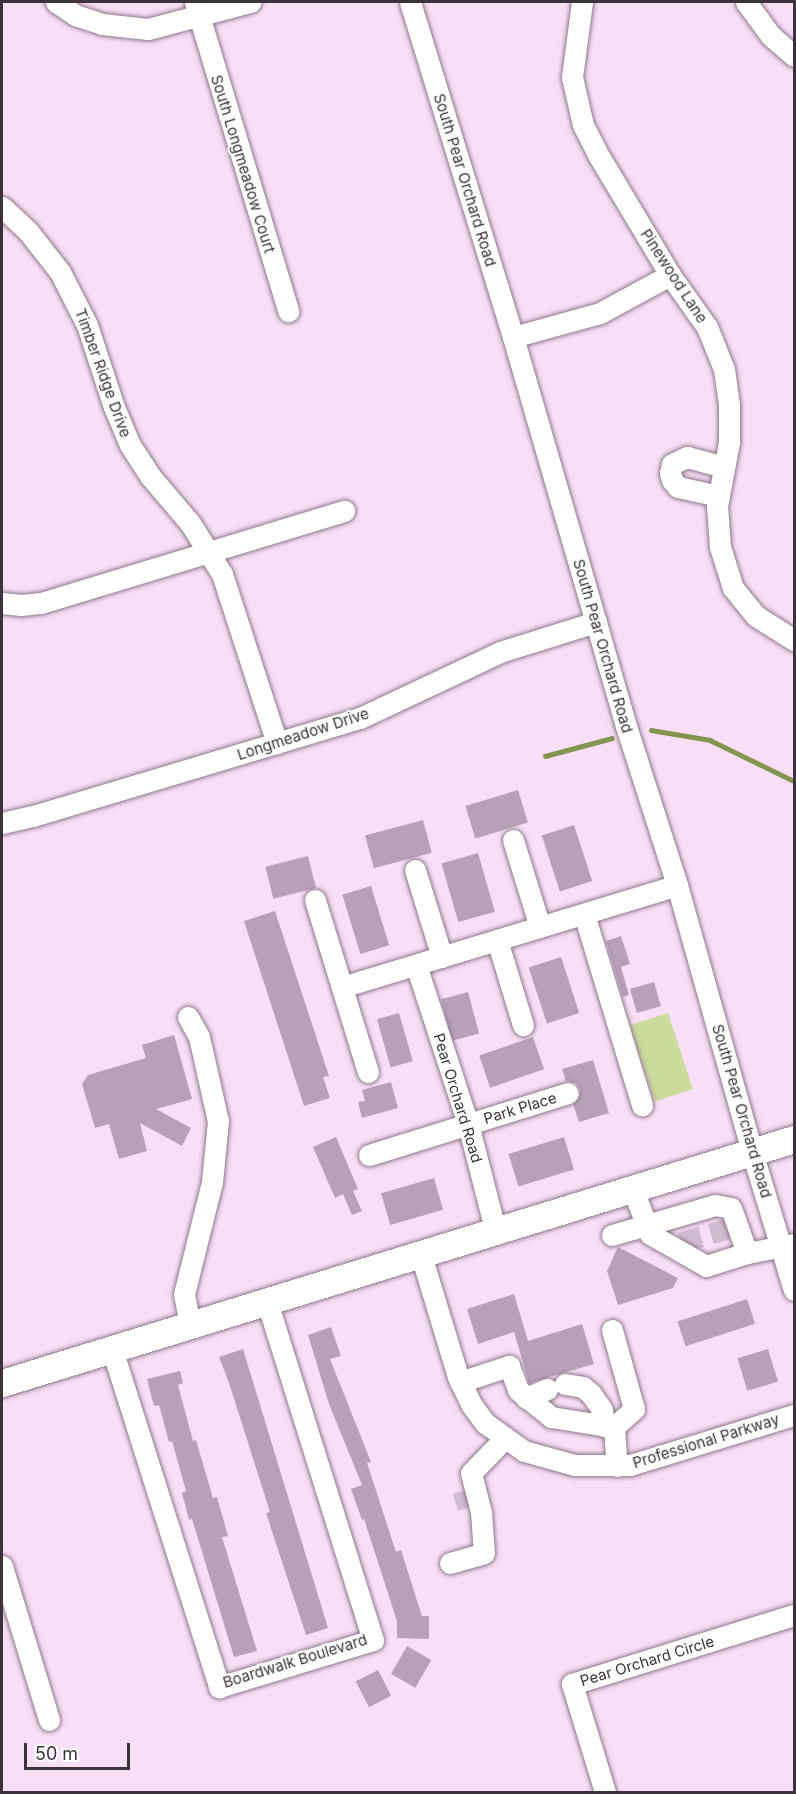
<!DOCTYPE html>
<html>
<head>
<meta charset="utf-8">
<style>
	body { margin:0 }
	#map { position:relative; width:796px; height:1794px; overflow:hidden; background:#f8dff5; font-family:Inter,sans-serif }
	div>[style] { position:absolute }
	.green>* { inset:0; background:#cadb9c; transform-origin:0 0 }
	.stream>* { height:4.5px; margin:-2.25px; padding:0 2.25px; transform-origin:2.25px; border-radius:2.25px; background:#849550 }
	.building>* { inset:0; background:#b8a1b6; transform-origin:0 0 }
	.minor-tunnel>* { height:21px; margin-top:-10.5px; transform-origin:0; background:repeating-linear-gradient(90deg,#d2bcd0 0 21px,transparent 0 31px) }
	.roads { filter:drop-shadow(0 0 2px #8e788b) drop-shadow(0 0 2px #8e788b) }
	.minor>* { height:21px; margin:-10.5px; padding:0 10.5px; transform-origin:10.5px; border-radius:10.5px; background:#fff }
	.major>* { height:27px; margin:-13.5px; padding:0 13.5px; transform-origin:13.5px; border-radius:13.5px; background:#fff }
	span { translate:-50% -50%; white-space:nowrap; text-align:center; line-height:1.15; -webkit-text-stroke:4.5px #fff; paint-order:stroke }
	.street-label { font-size:15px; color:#3c323b }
	.frame { position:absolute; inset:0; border:3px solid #3c323b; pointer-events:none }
	.scale { position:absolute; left:24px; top:1743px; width:106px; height:27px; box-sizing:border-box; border:3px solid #3c323b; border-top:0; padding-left:8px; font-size:18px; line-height:21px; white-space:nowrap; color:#3c323b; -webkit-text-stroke:4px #fff; paint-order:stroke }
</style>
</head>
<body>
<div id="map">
	<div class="green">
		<i style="left:668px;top:1013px;width:80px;height:40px;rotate:72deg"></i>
	</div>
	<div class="stream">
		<i style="left:651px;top:730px;width:60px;rotate:9.6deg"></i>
		<i style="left:710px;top:740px;width:93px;rotate:26deg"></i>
		<i style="left:545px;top:756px;width:69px;rotate:-15deg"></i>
	</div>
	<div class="building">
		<i style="left:518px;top:790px;width:34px;height:55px;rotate:73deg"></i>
		<i style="left:423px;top:820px;width:34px;height:60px;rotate:75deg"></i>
		<i style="left:574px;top:825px;width:59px;height:34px;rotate:72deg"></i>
		<i style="left:478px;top:853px;width:61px;height:38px;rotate:74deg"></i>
		<i style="left:308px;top:856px;width:33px;height:44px;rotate:76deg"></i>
		<i style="left:371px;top:886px;width:62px;height:30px;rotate:73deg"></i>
		<i style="clip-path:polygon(275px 911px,329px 1076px,323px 1077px,330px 1098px,304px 1106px,244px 921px)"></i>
		<i style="clip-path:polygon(621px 936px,630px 964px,621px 967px,629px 995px,623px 997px,606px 941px)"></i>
		<i style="left:561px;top:957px;width:59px;height:34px;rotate:72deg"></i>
		<i style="left:654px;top:982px;width:25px;height:25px;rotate:74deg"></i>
		<i style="left:468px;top:992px;width:43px;height:28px;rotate:75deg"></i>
		<i style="left:399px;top:1013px;width:50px;height:23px;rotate:74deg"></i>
		<i style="clip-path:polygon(174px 1035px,192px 1099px,156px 1109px,191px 1128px,182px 1146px,140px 1123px,147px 1151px,119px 1159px,109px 1124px,95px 1128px,82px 1084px,88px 1075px,146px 1058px,142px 1045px)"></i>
		<i style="left:533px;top:1037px;width:34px;height:57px;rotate:71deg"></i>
		<i style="clip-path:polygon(593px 1060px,609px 1113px,579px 1122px,573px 1104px,580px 1096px,580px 1090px,576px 1083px,566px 1081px,562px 1069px)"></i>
		<i style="clip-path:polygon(391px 1082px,398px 1108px,362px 1118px,358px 1102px,365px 1101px,362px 1090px)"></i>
		<i style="clip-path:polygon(336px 1137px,358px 1189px,353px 1191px,362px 1211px,352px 1215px,343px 1194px,335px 1198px,313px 1147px)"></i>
		<i style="left:564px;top:1137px;width:34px;height:58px;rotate:73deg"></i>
		<i style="left:434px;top:1178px;width:33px;height:55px;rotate:74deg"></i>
		<i style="clip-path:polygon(618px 1247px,678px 1278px,673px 1288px,618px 1305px,607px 1271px)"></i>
		<i style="clip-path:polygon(514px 1294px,528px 1341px,582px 1324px,594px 1364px,529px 1383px,514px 1332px,478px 1344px,467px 1309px)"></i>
		<i style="left:747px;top:1299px;width:26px;height:73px;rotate:72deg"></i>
		<i style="clip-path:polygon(331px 1327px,341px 1356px,330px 1359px,371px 1462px,367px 1463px,396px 1552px,401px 1550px,422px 1616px,429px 1616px,429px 1639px,397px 1638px,397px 1621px,364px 1519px,362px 1520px,351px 1489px,362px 1485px,329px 1404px,308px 1335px)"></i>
		<i style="clip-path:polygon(243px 1349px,328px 1628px,306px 1635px,266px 1513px,270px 1512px,229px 1383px,219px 1357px)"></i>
		<i style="left:768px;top:1349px;width:34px;height:32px;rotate:73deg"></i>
		<i style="clip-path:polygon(180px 1371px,183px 1383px,178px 1385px,193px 1441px,196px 1440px,213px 1498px,217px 1497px,228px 1536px,222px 1537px,257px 1651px,234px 1657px,192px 1519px,189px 1520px,182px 1493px,186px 1491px,172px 1441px,169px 1442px,159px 1405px,154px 1406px,147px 1379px)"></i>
		<i style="left:407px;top:1646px;width:28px;height:32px;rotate:30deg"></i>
		<i style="left:378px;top:1670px;width:29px;height:25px;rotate:63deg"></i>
	</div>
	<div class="minor-tunnel">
		<i style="left:681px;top:1242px;width:51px;rotate:-15.9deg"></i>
		<i style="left:463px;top:1490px;width:18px;rotate:74deg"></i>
	</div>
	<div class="roads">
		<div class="minor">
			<i style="left:56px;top:2px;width:23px;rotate:34deg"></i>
			<i style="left:75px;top:15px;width:28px;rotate:18deg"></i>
			<i style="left:102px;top:24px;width:46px;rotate:6.2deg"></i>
			<i style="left:148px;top:29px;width:106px;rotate:-14.8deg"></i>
			<i style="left:195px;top:2px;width:323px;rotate:73.2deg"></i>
			<i style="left:410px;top:2px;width:350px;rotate:72.9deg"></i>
			<i style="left:513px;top:337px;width:405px;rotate:73.8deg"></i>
			<i style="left:626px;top:726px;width:167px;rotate:72.2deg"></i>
			<i style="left:677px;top:885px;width:277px;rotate:74.3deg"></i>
			<i style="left:752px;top:1152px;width:144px;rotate:73.1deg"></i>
			<i style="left:582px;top:2px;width:76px;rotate:97.6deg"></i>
			<i style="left:572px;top:77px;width:49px;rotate:77.1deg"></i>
			<i style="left:583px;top:125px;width:37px;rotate:63deg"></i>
			<i style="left:600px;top:158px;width:136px;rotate:59.1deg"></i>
			<i style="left:670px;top:275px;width:64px;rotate:54.6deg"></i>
			<i style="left:707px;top:327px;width:45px;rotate:68deg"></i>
			<i style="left:724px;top:369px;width:36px;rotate:82deg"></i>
			<i style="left:729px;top:405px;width:37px;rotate:90deg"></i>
			<i style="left:729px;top:442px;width:65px;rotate:100.6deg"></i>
			<i style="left:717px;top:506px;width:41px;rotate:85.8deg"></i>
			<i style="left:720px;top:547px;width:43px;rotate:72.4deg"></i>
			<i style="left:733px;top:588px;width:36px;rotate:51deg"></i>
			<i style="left:756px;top:616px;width:45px;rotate:32.3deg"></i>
			<i style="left:746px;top:2px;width:42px;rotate:53.7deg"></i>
			<i style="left:771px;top:36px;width:30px;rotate:41deg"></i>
			<i style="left:2px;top:207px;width:34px;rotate:43deg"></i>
			<i style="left:27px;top:230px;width:53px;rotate:51.8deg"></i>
			<i style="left:60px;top:272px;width:59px;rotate:63deg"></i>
			<i style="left:87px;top:325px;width:86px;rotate:71.8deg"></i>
			<i style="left:114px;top:407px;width:41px;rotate:67.2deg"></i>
			<i style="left:130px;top:445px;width:37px;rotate:57deg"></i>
			<i style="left:150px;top:476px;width:62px;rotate:49.6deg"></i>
			<i style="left:190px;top:523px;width:60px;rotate:57.9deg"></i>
			<i style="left:222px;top:574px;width:178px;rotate:72deg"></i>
			<i style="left:513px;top:337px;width:90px;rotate:-15.4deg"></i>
			<i style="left:600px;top:313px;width:80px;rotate:-28.5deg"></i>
			<i style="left:719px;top:496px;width:42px;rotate:-167.6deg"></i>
			<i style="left:678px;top:487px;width:9px;rotate:-131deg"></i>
			<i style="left:672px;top:480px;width:7px;rotate:-106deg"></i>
			<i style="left:670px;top:473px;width:9px;rotate:-77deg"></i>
			<i style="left:672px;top:464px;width:17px;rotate:-25deg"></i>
			<i style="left:687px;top:457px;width:38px;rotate:15deg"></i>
			<i style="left:2px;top:603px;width:19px;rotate:6deg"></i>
			<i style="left:21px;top:605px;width:20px;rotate:-6deg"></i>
			<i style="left:41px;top:603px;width:317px;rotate:-16.9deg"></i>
			<i style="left:2px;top:823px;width:32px;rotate:-13deg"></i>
			<i style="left:33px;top:816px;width:341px;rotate:-16.7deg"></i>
			<i style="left:360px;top:718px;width:155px;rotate:-25.2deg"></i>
			<i style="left:500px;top:652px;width:101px;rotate:-17.4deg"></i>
			<i style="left:513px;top:840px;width:91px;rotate:72.8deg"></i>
			<i style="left:415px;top:870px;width:91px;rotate:72.8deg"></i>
			<i style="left:315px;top:900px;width:180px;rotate:72.9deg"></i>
			<i style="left:584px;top:914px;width:200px;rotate:73.1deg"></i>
			<i style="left:497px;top:940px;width:89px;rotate:73deg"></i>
			<i style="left:416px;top:965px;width:167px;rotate:71.9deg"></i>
			<i style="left:468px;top:1124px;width:113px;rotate:75.6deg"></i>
			<i style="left:342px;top:987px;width:350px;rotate:-16.9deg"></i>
			<i style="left:188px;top:1017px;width:23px;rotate:61deg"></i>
			<i style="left:199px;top:1037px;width:86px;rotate:77.3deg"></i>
			<i style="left:218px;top:1121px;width:61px;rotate:95.6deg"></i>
			<i style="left:212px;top:1182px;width:115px;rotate:104deg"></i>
			<i style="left:184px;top:1294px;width:32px;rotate:79deg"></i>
			<i style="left:369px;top:1155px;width:208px;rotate:-17.3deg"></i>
			<i style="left:633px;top:1190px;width:47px;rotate:68.9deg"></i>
			<i style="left:650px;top:1234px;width:64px;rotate:29.7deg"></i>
			<i style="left:706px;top:1266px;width:43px;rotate:-17.6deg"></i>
			<i style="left:747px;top:1253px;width:48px;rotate:-10.8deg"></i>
			<i style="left:612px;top:1235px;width:107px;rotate:-16.2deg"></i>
			<i style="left:715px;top:1205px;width:16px;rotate:11deg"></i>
			<i style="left:731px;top:1208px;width:48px;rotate:70.4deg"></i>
			<i style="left:421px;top:1255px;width:127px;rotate:73.1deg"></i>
			<i style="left:458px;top:1377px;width:30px;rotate:64deg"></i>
			<i style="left:471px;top:1404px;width:24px;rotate:54deg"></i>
			<i style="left:485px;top:1423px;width:48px;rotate:35.7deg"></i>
			<i style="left:524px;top:1451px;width:52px;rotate:15.6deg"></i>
			<i style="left:574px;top:1465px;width:56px"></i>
			<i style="left:630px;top:1465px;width:171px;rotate:-17deg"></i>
			<i style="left:612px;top:1330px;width:82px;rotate:74.4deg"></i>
			<i style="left:634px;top:1409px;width:27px;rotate:138deg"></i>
			<i style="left:614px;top:1427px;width:39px;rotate:86deg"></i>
			<i style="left:112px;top:1349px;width:355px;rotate:72.4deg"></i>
			<i style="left:219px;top:1687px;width:161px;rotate:-17deg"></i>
			<i style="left:373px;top:1640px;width:354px;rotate:-107.4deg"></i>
			<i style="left:460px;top:1382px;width:52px;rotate:-18.1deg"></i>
			<i style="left:509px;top:1366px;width:26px;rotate:69deg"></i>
			<i style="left:518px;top:1390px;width:43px;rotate:39.3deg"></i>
			<i style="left:551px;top:1417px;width:64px;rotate:9deg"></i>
			<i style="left:565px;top:1384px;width:18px;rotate:9deg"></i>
			<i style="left:583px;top:1387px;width:11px;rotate:41deg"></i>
			<i style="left:591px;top:1394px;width:19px;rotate:55deg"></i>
			<i style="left:602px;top:1410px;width:16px;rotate:83deg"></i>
			<i style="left:526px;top:1398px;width:23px;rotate:-23deg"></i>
			<i style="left:450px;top:1563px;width:35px;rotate:-16deg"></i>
			<i style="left:484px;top:1553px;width:41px;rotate:-94.2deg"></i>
			<i style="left:481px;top:1512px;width:40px;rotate:-104.4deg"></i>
			<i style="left:471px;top:1473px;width:47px;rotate:-45.9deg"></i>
			<i style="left:2px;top:1566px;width:161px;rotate:73deg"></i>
			<i style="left:605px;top:1792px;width:113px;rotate:-107deg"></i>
			<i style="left:572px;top:1684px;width:232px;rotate:-17.3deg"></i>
		</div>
		<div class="major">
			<i style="left:2px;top:1383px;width:829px;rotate:-17.12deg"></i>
		</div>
	</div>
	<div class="street-label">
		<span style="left:243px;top:164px;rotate:73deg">South Longmeadow Court</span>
		<span style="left:465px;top:180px;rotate:73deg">South Pear Orchard Road</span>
		<span style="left:674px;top:276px;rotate:57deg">Pinewood Lane</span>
		<span style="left:103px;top:373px;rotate:70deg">Timber Ridge Drive</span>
		<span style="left:603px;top:646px;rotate:74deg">South Pear Orchard Road</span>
		<span style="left:303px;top:734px;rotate:-18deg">Longmeadow Drive</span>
		<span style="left:458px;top:1098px;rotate:73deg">Pear Orchard Road</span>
		<span style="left:520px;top:1108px;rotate:-17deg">Park Place</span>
		<span style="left:742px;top:1111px;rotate:74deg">South Pear Orchard Road</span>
		<span style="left:706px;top:1441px;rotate:-17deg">Professional Parkway</span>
		<span style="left:295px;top:1661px;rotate:-17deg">Boardwalk Boulevard</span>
		<span style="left:647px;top:1661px;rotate:-17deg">Pear Orchard Circle</span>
	</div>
	<div class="frame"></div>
	<div class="scale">50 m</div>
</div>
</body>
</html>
